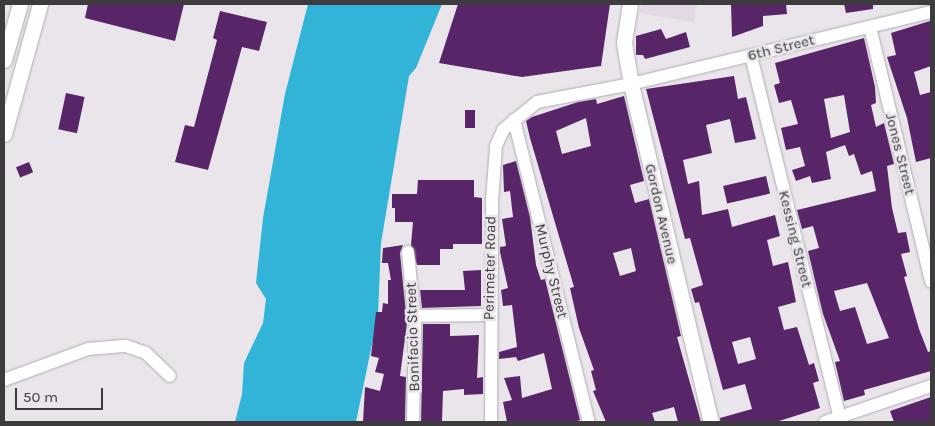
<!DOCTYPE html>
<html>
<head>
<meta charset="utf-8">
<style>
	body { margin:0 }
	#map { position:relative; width:935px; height:426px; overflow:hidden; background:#e9e5eb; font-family:Karla,sans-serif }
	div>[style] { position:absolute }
	.built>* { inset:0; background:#e2d9e5 }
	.water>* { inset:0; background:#32b4d8 }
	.building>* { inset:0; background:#572568; transform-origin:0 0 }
	.roads { filter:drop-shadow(0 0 1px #afabb1) drop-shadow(0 0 1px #afabb1) }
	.minor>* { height:12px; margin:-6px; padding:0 6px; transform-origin:6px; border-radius:6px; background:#fff }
	.major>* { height:15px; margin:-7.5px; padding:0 7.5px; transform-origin:7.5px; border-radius:7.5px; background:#fff }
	span { translate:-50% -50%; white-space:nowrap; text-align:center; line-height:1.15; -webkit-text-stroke:5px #e9e5eb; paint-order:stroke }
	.street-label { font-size:15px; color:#3d3b3d }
	.frame { position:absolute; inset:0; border:5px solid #3d3b3d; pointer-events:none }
	.scale { position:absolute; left:15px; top:388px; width:88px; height:22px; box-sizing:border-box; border:2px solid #3d3b3d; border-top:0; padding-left:6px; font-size:15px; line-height:18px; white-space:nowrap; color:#3d3b3d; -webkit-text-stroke:4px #e9e5eb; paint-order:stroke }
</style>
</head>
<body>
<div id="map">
	<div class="built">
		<i style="clip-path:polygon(642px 4px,697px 4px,694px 22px,639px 13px)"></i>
	</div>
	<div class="water">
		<i style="clip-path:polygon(308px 4px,442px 4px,416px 68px,409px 76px,381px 243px,378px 315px,356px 422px,235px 422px,242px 394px,244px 363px,263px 323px,266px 299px,256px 283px,263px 218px,285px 94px)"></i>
	</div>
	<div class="building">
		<i style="clip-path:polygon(88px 4px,184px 4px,175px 41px,85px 18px)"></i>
		<i style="clip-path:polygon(458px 4px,610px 4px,601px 66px,522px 77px,439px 63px)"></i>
		<i style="clip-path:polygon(731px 4px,786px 4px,787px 14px,763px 16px,763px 26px,732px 37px)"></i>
		<i style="clip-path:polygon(844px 4px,873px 4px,873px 9px,846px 13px)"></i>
		<i style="clip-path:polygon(220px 11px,267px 22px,259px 51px,242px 47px,208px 170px,175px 162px,185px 125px,194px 127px,217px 40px,213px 38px)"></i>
		<i style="clip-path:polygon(930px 21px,931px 66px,914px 72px,920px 95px,931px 92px,931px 158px,916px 162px,907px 118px,887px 57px,896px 55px,891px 33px)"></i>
		<i style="clip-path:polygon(661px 29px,666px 39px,686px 32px,690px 47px,645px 59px,643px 55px,636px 55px,636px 36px)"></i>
		<i style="clip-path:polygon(evenodd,864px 38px,875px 87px,876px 103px,871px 105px,876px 127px,884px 123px,894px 164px,887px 166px,892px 208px,898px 233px,906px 232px,910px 252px,901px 254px,907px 276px,904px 277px,919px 329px,928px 352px,931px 351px,931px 371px,864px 390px,865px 395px,844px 401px,835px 362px,840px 361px,823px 314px,808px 251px,819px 248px,813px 226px,802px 229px,797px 210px,876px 191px,872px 171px,861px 175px,854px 154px,849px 156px,845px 145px,826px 152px,831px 179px,812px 183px,810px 176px,796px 181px,792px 170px,805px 166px,800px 147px,786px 150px,781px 128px,798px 124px,791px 100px,779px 103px,774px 85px,780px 83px,775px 63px,864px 38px,844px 95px,850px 132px,831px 138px,824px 99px,844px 95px,864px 38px,867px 283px,889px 338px,867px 344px,855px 307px,840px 311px,834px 291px,867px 283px)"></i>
		<i style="clip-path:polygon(evenodd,734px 76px,738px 99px,746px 97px,756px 139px,735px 143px,730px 119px,706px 125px,712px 153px,683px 160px,688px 184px,699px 181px,702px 215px,728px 209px,732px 227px,775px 215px,780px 236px,767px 240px,773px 266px,788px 262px,796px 302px,778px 307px,784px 330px,797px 327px,809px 365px,814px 363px,819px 381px,813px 383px,820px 408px,776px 422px,720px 422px,720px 418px,752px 409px,745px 384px,723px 390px,699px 302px,695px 303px,691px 289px,703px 285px,690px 238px,685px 239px,646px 89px,734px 76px,750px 337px,756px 359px,738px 364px,732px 342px,750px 337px)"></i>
		<i style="left:66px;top:93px;width:19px;height:37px;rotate:12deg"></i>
		<i style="clip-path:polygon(evenodd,624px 96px,644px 181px,630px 185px,635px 203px,649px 199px,681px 336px,677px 337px,701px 422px,678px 422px,674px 407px,652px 413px,655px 422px,606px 422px,593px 391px,596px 390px,591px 371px,594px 370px,579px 328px,570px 288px,574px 287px,530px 138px,526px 121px,532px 117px,578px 102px,596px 99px,597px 104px,624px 96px,586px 118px,591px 146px,562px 154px,556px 131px,586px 118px,624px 96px,631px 248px,636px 271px,620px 276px,613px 253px,631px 248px)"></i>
		<i style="left:465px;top:110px;width:10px;height:18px"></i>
		<i style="clip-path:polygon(516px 161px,530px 217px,536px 265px,541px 280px,545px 279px,580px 420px,575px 422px,507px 422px,503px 402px,512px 400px,504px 378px,520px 376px,522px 398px,552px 389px,544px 353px,518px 361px,516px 357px,499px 359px,499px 352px,517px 347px,512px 305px,503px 306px,501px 290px,508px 288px,500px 252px,500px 247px,506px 246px,502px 219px,513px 217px,510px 191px,504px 192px,503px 165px)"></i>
		<i style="left:29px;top:162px;width:11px;height:14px;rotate:68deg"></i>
		<i style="left:766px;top:176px;width:18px;height:44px;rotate:77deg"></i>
		<i style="clip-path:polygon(418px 180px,474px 180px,474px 197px,482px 198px,482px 244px,453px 244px,453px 249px,440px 249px,440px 265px,417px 265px,411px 245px,413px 222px,395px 222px,395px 208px,392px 208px,392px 194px,417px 194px)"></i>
		<i style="clip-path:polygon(403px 245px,400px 253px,407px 323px,400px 376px,406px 377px,405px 422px,363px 422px,365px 387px,380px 391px,384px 374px,375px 372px,379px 358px,371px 356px,376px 312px,382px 312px,383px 303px,388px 304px,388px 280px,391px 280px,388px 263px,382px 263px,383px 248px)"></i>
		<i style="clip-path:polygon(481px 270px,481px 306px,422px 308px,420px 290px,465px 290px,463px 271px)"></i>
		<i style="clip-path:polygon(423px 324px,450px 324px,450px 336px,479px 335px,477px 378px,483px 377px,483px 394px,464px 395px,464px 389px,443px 391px,442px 422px,421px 422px)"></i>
		<i style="clip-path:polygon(931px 397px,931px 422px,894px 422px,890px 411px)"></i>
	</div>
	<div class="roads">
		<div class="minor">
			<i style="left:870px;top:27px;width:262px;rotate:76.5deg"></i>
			<i style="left:751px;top:56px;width:377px;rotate:76.2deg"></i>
			<i style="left:514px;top:120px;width:311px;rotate:76.1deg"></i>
			<i style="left:408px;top:252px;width:73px;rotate:84.5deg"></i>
			<i style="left:415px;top:325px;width:97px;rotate:91.2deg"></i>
			<i style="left:415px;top:316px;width:74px;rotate:-0.8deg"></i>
			<i style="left:4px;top:380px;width:90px;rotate:-20.3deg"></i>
			<i style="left:88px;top:349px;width:38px;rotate:-5deg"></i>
			<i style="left:126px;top:346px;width:21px;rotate:19deg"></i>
			<i style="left:146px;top:353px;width:33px;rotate:44deg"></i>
			<i style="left:491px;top:422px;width:221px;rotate:-89.7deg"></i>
			<i style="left:492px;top:201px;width:55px;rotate:-85.8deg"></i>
			<i style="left:496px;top:146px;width:17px;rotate:-66deg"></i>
			<i style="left:503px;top:130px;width:44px;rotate:-39.5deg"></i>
			<i style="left:537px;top:102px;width:96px;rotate:-10.8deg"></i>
			<i style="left:631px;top:84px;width:309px;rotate:-13.5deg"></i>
			<i style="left:825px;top:422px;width:112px;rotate:-18.8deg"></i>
		</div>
		<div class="major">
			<i style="left:630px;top:4px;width:39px;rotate:99deg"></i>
			<i style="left:624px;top:43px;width:42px;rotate:80.3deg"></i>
			<i style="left:631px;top:84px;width:347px;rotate:76.7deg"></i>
			<i style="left:4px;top:60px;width:58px;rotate:-74.1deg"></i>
			<i style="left:4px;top:134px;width:135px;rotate:-74.5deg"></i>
		</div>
	</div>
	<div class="street-label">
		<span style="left:781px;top:48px;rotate:-14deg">6th Street</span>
		<span style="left:900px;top:154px;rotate:76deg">Jones Street</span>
		<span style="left:661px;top:214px;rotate:77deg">Gordon Avenue</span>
		<span style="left:795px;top:239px;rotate:76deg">Kessing Street</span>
		<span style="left:490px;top:268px;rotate:-89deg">Perimeter Road</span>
		<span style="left:551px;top:271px;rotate:76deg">Murphy Street</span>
		<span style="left:413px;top:337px;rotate:-92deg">Bonifacio Street</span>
	</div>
	<div class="frame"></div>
	<div class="scale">50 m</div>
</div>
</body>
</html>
